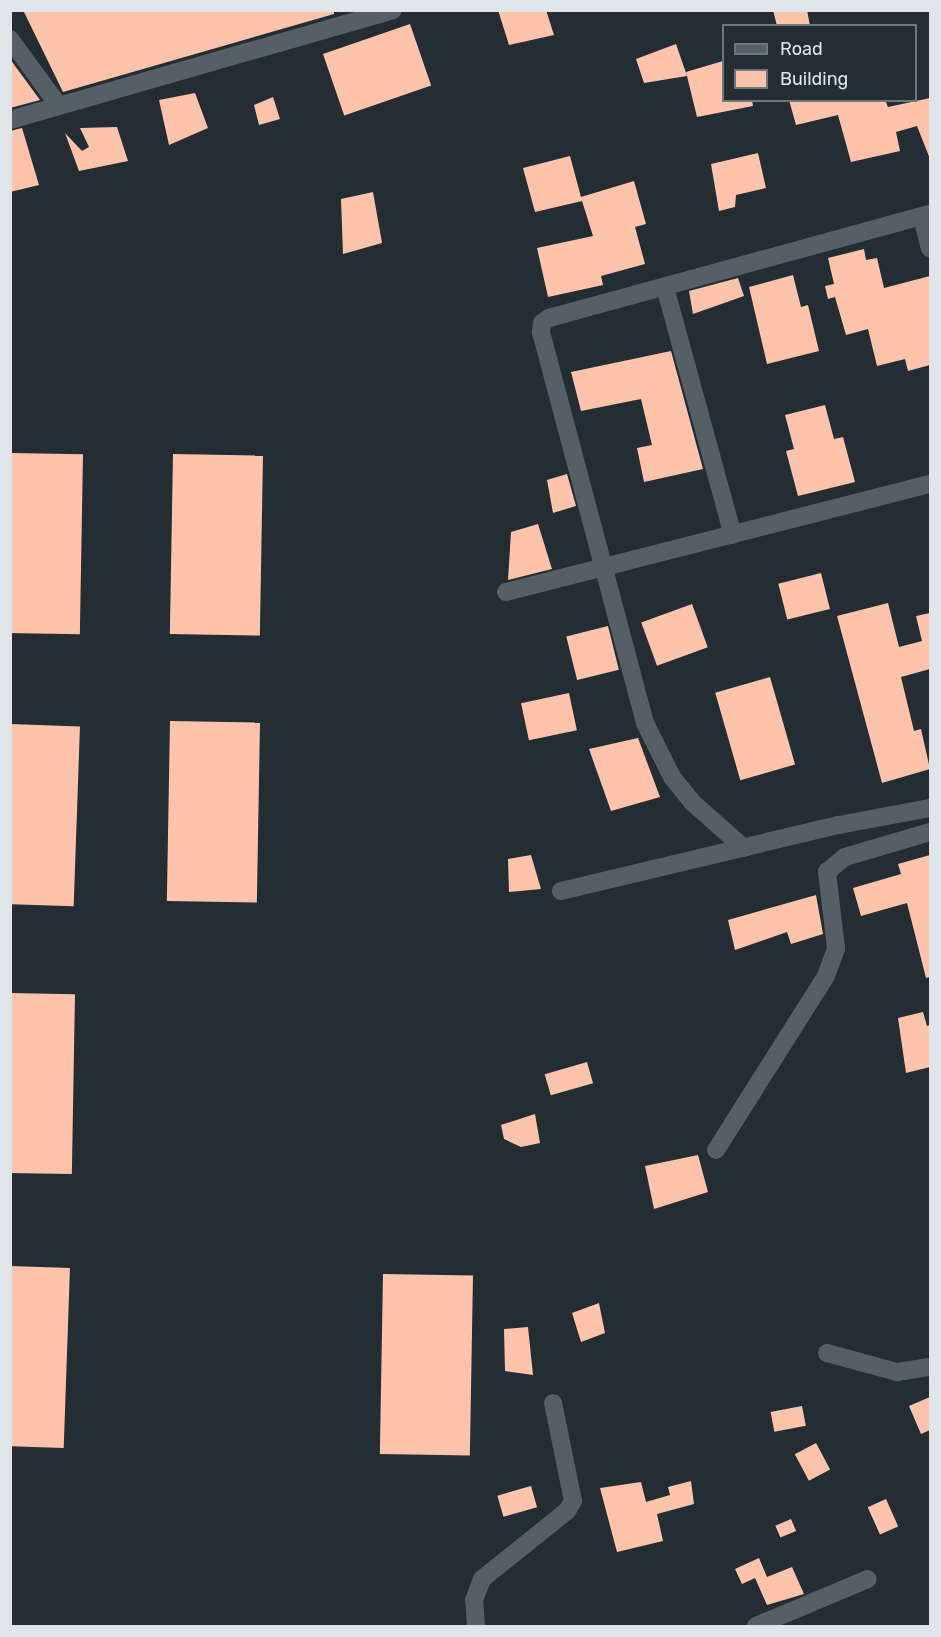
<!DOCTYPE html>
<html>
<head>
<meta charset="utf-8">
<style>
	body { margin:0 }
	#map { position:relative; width:941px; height:1637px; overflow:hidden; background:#242c34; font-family:Rubik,sans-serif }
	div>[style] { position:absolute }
	.building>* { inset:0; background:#fec4ab; transform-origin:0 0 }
	.street>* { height:18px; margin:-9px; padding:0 9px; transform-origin:9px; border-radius:9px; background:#565f68 }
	span { translate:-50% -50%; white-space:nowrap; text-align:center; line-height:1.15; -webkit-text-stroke:6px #242c34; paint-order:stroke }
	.frame { position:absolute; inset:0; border:12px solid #dfe5e9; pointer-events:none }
	.legend { position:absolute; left:722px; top:24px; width:195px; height:78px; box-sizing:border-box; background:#242c34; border:2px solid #6f767c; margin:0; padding:8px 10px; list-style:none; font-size:18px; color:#dfe5e9 }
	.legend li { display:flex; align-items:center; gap:12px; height:30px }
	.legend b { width:30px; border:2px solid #6f767c }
</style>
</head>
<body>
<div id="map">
	<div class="building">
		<i style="clip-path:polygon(23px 10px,334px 10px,334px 14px,63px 92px)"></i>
		<i style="clip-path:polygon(498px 10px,546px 10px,554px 35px,509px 45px)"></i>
		<i style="clip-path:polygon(773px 10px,807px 10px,810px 26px,777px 26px)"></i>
		<i style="left:410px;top:24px;width:65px;height:92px;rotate:71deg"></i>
		<i style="clip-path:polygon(676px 44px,687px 76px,644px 83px,636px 59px)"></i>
		<i style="clip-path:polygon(10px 59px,40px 100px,10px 108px)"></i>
		<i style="clip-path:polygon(723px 61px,723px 100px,752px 100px,753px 106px,697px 117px,686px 72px)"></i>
		<i style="clip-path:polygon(195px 93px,208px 128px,169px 145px,159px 100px)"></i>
		<i style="clip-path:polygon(273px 97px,280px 119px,259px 125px,254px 105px)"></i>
		<i style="clip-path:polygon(930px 98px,930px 159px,917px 126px,896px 132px,900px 151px,851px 162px,838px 115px,796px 125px,789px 100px,885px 100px,888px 107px)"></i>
		<i style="clip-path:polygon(117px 127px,128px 161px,79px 171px,65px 133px,82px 151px,89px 147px,80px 128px)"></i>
		<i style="clip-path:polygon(22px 128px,39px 185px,10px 192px,10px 131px)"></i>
		<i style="clip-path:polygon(758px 153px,766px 188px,736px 195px,735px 207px,719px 211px,711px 164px)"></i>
		<i style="clip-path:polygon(570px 156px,581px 197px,634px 181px,646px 224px,635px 227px,645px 264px,601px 276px,603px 285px,548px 297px,537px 248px,593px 236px,582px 201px,535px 212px,523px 168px)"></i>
		<i style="clip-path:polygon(373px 192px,382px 243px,343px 254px,341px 199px)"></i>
		<i style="clip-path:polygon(864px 249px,866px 260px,877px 258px,884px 288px,930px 276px,930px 365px,908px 371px,905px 359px,877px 366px,868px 329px,846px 335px,835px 297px,828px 299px,825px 286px,834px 284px,828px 258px)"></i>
		<i style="clip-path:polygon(793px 275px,801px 307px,808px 305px,819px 351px,767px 364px,749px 287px)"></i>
		<i style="clip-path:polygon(738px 278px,744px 296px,693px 314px,689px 291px)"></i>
		<i style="clip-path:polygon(671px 351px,703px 469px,644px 482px,637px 448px,652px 445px,641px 399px,581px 411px,571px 372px)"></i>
		<i style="clip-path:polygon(825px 405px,834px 439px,843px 437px,855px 482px,798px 496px,786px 451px,794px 449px,785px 415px)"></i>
		<i style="left:10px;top:453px;width:73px;height:180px;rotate:1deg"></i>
		<i style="left:173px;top:454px;width:90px;height:180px;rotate:1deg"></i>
		<i style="clip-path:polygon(567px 474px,576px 506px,553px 513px,547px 480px)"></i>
		<i style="clip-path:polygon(538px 524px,552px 569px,508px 580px,511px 532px)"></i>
		<i style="left:821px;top:573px;width:37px;height:44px;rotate:76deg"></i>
		<i style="clip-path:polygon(888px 603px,899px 647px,922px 641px,916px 616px,930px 613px,930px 669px,901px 677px,914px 731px,921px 729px,930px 769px,882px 783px,837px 616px)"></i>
		<i style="left:692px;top:604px;width:46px;height:54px;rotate:70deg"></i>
		<i style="left:608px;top:626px;width:45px;height:43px;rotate:76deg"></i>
		<i style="left:770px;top:677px;width:91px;height:57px;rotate:74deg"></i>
		<i style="left:569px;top:693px;width:38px;height:49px;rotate:78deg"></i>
		<i style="left:170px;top:721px;width:90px;height:180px;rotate:1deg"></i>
		<i style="left:10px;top:724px;width:70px;height:180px;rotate:2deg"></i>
		<i style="clip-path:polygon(638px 738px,660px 797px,611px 811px,589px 749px)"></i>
		<i style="clip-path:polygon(531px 855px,541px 889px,509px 892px,508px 859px)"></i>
		<i style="clip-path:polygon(930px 855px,930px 977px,926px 978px,907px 903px,861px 916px,853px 888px,901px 874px,898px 864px)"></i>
		<i style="clip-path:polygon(816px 895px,823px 934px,791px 944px,787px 932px,735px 950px,728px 920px)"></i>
		<i style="left:10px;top:993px;width:65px;height:180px;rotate:1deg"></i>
		<i style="clip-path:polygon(923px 1012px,927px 1026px,930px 1025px,930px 1067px,906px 1073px,898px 1018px)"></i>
		<i style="left:587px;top:1062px;width:22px;height:44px;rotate:74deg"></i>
		<i style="clip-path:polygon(535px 1114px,540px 1143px,521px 1147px,504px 1139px,501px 1125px)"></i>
		<i style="clip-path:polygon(698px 1155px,708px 1192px,654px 1209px,645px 1166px)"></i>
		<i style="left:10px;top:1266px;width:60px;height:180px;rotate:2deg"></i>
		<i style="left:383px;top:1274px;width:90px;height:180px;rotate:1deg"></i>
		<i style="clip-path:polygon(599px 1303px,605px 1333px,581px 1342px,572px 1313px)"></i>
		<i style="clip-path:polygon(528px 1327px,533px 1375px,505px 1371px,504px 1329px)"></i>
		<i style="clip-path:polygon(930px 1397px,930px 1430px,921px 1434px,909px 1406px)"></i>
		<i style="left:802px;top:1406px;width:20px;height:32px;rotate:79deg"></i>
		<i style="left:816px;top:1443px;width:30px;height:24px;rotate:62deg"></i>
		<i style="clip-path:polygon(691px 1481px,694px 1504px,657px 1514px,663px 1541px,617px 1552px,600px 1488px,641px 1482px,646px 1502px,670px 1495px,668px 1487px)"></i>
		<i style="left:531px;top:1486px;width:22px;height:35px;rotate:74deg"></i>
		<i style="left:886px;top:1499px;width:30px;height:20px;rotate:66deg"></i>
		<i style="left:791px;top:1519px;width:13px;height:17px;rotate:67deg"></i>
		<i style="clip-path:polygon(759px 1558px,767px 1577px,792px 1567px,804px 1594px,767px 1605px,755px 1578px,742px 1584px,735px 1569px)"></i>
	</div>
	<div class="street">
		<i style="left:10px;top:39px;width:83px;rotate:53.8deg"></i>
		<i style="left:10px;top:120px;width:398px;rotate:-16deg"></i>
		<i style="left:922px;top:217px;width:32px;rotate:76deg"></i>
		<i style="left:665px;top:287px;width:257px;rotate:74.7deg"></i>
		<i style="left:506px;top:592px;width:438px;rotate:-14.3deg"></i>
		<i style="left:744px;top:848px;width:68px;rotate:-138.6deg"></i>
		<i style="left:693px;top:803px;width:33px;rotate:-129deg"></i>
		<i style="left:672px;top:777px;width:60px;rotate:-116.6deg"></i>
		<i style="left:645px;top:723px;width:405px;rotate:-104.9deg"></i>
		<i style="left:541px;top:332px;width:9px;rotate:-84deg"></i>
		<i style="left:542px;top:323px;width:9px;rotate:-36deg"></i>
		<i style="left:549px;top:318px;width:395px;rotate:-15.3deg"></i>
		<i style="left:561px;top:891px;width:286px;rotate:-13.4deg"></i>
		<i style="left:839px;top:825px;width:93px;rotate:-10.6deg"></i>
		<i style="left:716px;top:1150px;width:206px;rotate:-57.7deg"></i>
		<i style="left:826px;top:976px;width:30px;rotate:-70deg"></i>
		<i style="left:836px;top:948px;width:77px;rotate:-96.8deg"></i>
		<i style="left:827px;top:872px;width:23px;rotate:-40deg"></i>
		<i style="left:845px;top:857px;width:89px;rotate:-16.4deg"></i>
		<i style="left:827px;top:1353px;width:73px;rotate:15.2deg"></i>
		<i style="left:897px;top:1372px;width:33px;rotate:-9deg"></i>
		<i style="left:476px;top:1626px;width:26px;rotate:-94deg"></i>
		<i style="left:474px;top:1600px;width:22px;rotate:-69deg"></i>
		<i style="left:482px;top:1579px;width:109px;rotate:-38.7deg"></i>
		<i style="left:567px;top:1511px;width:12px;rotate:-59deg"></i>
		<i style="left:573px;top:1501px;width:100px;rotate:-101.5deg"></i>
		<i style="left:756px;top:1626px;width:121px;rotate:-22.8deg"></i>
	</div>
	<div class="frame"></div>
	<ul class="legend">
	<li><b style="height:8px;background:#565f68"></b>Road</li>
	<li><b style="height:16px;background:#fec4ab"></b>Building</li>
	</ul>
</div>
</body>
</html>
